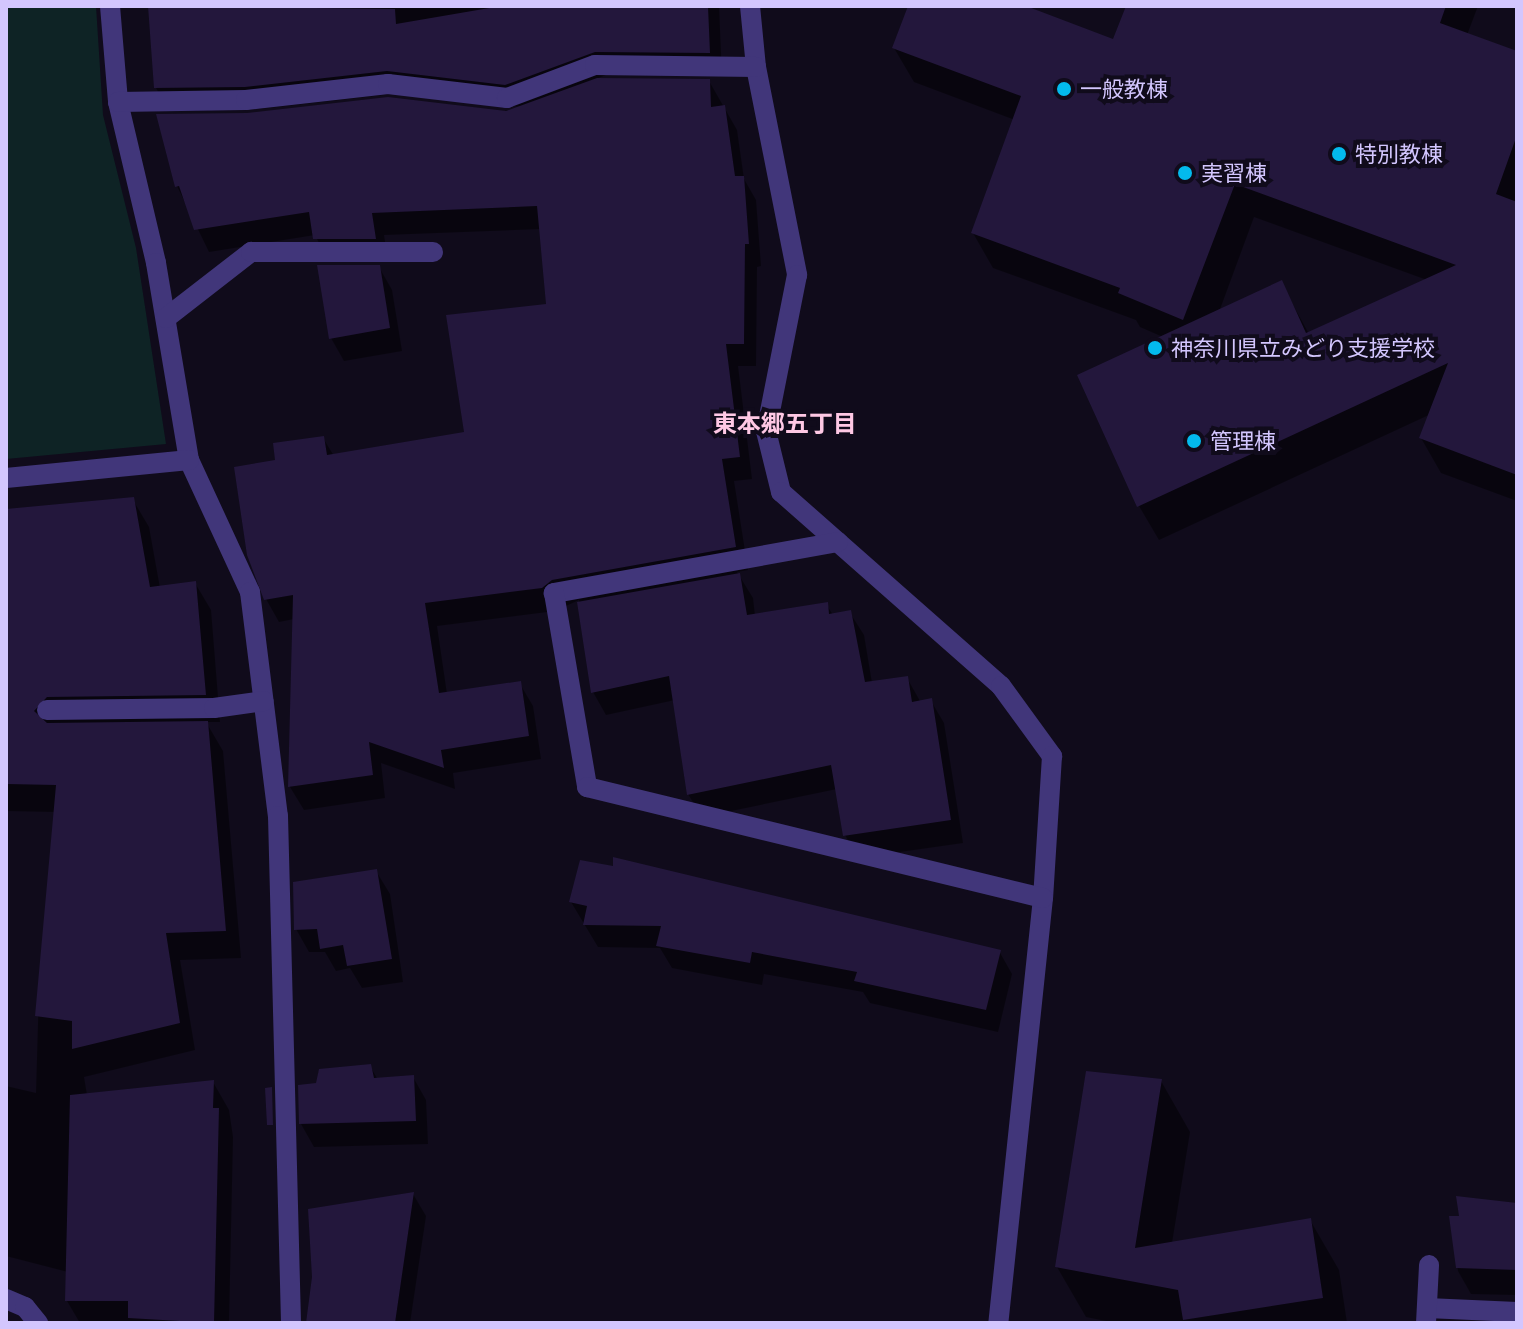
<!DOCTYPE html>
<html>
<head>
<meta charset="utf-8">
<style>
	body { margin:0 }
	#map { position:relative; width:1523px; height:1329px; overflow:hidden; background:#100b1b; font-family:"Noto Sans","Noto Sans JP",sans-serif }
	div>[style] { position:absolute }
	.green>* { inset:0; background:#0e2325 }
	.shadow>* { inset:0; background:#0007 }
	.building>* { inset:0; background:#23173c }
	.street>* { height:20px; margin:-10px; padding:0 10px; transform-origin:10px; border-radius:10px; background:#41367a }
	.dots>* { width:22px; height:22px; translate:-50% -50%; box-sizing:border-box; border:4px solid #100b1b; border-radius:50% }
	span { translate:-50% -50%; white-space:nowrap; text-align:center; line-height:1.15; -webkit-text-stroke:8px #100b1b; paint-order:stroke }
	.poi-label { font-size:22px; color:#d3c6fe }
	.left { translate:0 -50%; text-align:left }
	.neighbourhood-label { font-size:24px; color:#fec8e4; font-weight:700 }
	.frame { position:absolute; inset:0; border:8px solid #d3c6fe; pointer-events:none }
</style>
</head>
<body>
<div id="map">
	<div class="green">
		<i style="clip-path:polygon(6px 6px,96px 6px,103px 115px,136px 248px,166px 444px,6px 459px)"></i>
	</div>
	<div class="shadow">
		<i style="clip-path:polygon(150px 6px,719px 6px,722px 76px,608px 74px,594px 80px,709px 81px,737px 130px,744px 179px,756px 200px,761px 266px,757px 267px,756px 366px,738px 366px,752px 479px,734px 481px,748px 570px,737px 572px,753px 598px,755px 616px,826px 604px,833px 615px,850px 613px,864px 635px,872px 683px,907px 678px,920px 701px,931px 701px,944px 723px,963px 843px,858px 858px,845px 835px,837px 789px,702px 817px,688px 794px,675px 700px,606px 715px,593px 692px,579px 600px,555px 611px,437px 626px,447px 694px,520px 684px,533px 706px,541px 759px,453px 773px,455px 789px,381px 763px,385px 798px,304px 810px,290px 787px,294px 619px,279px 622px,266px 599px,278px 462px,323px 438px,334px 456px,467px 434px,548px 306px,541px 229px,384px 235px,388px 261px,328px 261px,315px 235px,209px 252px,177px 186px,522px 107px,401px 93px,259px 109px,169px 111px,156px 88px)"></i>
		<i style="clip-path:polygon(evenodd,910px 6px,1020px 6px,1115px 42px,1128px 6px,1478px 6px,1467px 35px,1517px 53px,1517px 501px,1441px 473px,1421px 438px,1431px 414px,1159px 540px,1139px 506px,1163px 337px,1140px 327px,1136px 320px,993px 268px,973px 233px,1015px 120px,914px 82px,894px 48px,910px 6px,1254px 217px,1427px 280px,1309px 334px,1281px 283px,1219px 312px,1254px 217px)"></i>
		<i style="clip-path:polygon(379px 267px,392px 290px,402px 351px,344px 361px,331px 338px)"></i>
		<i style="clip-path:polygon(133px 500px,149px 527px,160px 588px,195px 583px,211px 610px,220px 722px,206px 722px,223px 751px,241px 958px,180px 960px,195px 1050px,84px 1077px,87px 1095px,213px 1082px,229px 1110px,233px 1137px,229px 1323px,80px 1323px,67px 1301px,68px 1272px,6px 1256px,6px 1086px,36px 1093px,39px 989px,57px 812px,6px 811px,6px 511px)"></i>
		<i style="clip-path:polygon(376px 871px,390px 894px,403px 982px,362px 988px,350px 968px,336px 971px,325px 952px,309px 952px,296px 929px)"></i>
		<i style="clip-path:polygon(571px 902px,999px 951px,1012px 974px,998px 1032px,870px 1003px,863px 992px,764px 974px,762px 985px,672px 968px,660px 948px,598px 947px)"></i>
		<i style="clip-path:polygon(370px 1066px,378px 1080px,413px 1077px,426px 1100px,428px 1144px,314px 1147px,301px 1124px,318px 1085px,318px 1072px)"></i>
		<i style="clip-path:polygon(1161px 1081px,1190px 1132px,1172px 1243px,1310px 1220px,1339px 1270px,1347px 1323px,1116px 1323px,1086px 1317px,1057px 1267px)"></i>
		<i style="clip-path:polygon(413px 1194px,426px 1216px,410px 1323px,308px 1323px)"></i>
		<i style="clip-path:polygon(1517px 1205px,1517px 1295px,1471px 1294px,1458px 1271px,1451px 1218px)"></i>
	</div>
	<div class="building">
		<i style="clip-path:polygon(148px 6px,395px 9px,396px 24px,501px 6px,708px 6px,710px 53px,595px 52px,505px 85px,387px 71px,245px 87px,154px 88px)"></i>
		<i style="clip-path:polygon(908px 6px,1026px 6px,1113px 39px,1126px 6px,1446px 6px,1440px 23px,1517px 51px,1517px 135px,1496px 194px,1517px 202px,1517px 475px,1419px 438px,1448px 363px,1137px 507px,1077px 375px,1282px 280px,1306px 333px,1456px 265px,1235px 184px,1183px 320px,1118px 293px,1120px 288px,971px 233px,1021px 96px,892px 48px)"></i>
		<i style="clip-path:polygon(597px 78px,710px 79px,711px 107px,725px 105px,735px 176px,744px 176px,749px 244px,745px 244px,744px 344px,726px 344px,740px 457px,722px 459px,736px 547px,552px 580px,542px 588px,425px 603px,439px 693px,521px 681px,529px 736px,441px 750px,444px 768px,369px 742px,373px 775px,288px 787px,293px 595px,264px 600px,247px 555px,234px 467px,275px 460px,273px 443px,324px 436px,327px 455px,464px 432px,446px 315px,546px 304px,537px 206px,372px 213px,376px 239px,313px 239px,309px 212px,194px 230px,179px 186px,175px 187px,156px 114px,247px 113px,388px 97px,506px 111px)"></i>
		<i style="clip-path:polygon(317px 265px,380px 265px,390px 328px,329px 339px)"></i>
		<i style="clip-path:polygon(134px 497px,150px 587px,196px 581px,206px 695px,47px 697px,34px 711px,47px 723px,208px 721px,226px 931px,166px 933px,180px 1023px,72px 1049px,72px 1021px,35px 1016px,56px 785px,6px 784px,6px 509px)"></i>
		<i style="clip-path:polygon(740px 573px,747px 615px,828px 602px,829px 614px,851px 610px,865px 682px,908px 676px,912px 702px,932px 698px,951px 820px,843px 836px,831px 765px,687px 795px,669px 676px,591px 693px,577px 602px)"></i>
		<i style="clip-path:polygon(613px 857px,1001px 950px,986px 1010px,854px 981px,857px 972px,752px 952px,750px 963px,656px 946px,661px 926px,583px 925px,587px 906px,569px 902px,580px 860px,613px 866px)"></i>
		<i style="clip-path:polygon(377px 869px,392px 959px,347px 966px,343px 945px,320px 949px,317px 929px,294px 930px,293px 882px)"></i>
		<i style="clip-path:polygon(371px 1064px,374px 1078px,414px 1075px,416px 1121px,299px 1124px,298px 1085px,316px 1083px,319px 1069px)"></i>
		<i style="clip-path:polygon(1086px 1071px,1162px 1079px,1135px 1248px,1311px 1218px,1323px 1298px,1183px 1320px,1178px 1290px,1055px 1267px)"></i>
		<i style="clip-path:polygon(214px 1080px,213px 1108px,219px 1108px,214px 1323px,128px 1318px,128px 1301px,65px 1301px,70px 1095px)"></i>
		<i style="clip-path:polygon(272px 1087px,273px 1125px,267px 1125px,265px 1088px)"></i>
		<i style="clip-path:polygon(414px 1192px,395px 1323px,306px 1323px,312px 1277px,308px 1209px)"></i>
		<i style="clip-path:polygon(1456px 1196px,1517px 1203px,1517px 1270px,1456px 1268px,1449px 1216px,1459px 1216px)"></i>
	</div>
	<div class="street">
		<i style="left:110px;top:6px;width:96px;rotate:85.2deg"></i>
		<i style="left:118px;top:102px;width:165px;rotate:76.7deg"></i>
		<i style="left:156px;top:263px;width:200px;rotate:80.5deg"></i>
		<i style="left:189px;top:460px;width:145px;rotate:65.2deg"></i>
		<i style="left:250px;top:592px;width:226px;rotate:82.9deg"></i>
		<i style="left:278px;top:816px;width:507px;rotate:88.53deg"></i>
		<i style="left:750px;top:6px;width:61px;rotate:84.4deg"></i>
		<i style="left:756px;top:67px;width:212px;rotate:78.8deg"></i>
		<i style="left:797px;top:275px;width:159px;rotate:101.2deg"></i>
		<i style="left:766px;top:431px;width:63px;rotate:76.2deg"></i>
		<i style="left:781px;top:492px;width:293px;rotate:41.4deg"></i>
		<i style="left:1001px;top:686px;width:87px;rotate:53.9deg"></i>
		<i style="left:1052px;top:756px;width:142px;rotate:93.6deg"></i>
		<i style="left:1043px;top:898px;width:427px;rotate:96deg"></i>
		<i style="left:118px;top:102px;width:128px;rotate:-0.9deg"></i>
		<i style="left:246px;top:100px;width:143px;rotate:-6.4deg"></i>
		<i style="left:388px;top:84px;width:120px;rotate:6.7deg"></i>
		<i style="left:507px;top:98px;width:94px;rotate:-20.6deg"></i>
		<i style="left:595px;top:65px;width:161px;rotate:0.7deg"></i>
		<i style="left:166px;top:318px;width:108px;rotate:-37.8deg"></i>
		<i style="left:251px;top:252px;width:182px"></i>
		<i style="left:6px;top:478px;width:184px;rotate:-5.6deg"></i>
		<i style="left:838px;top:542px;width:289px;rotate:169.8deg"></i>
		<i style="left:554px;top:593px;width:197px;rotate:80.3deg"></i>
		<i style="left:587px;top:787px;width:469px;rotate:13.7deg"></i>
		<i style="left:47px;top:710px;width:167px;rotate:-0.7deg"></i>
		<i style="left:214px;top:708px;width:50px;rotate:-8deg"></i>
		<i style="left:6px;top:1299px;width:21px;rotate:23deg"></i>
		<i style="left:25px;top:1307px;width:21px;rotate:51deg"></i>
		<i style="left:1427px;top:1308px;width:90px;rotate:2.5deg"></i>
		<i style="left:1426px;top:1323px;width:58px;rotate:-87deg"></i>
	</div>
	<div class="dots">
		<i style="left:1064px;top:89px;background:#03baed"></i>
		<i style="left:1339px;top:154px;background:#03baed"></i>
		<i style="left:1185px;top:173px;background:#03baed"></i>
		<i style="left:1155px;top:348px;background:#03baed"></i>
		<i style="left:1194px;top:441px;background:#03baed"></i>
	</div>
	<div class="poi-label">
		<span class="left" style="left:1080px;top:89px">一般教棟</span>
		<span class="left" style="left:1355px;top:154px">特別教棟</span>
		<span class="left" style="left:1201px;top:173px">実習棟</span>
		<span class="left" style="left:1171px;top:348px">神奈川県立みどり支援学校</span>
		<span class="left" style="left:1210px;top:441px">管理棟</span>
	</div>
	<div class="neighbourhood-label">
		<span style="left:785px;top:423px">東本郷五丁目</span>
	</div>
	<div class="frame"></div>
</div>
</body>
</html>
